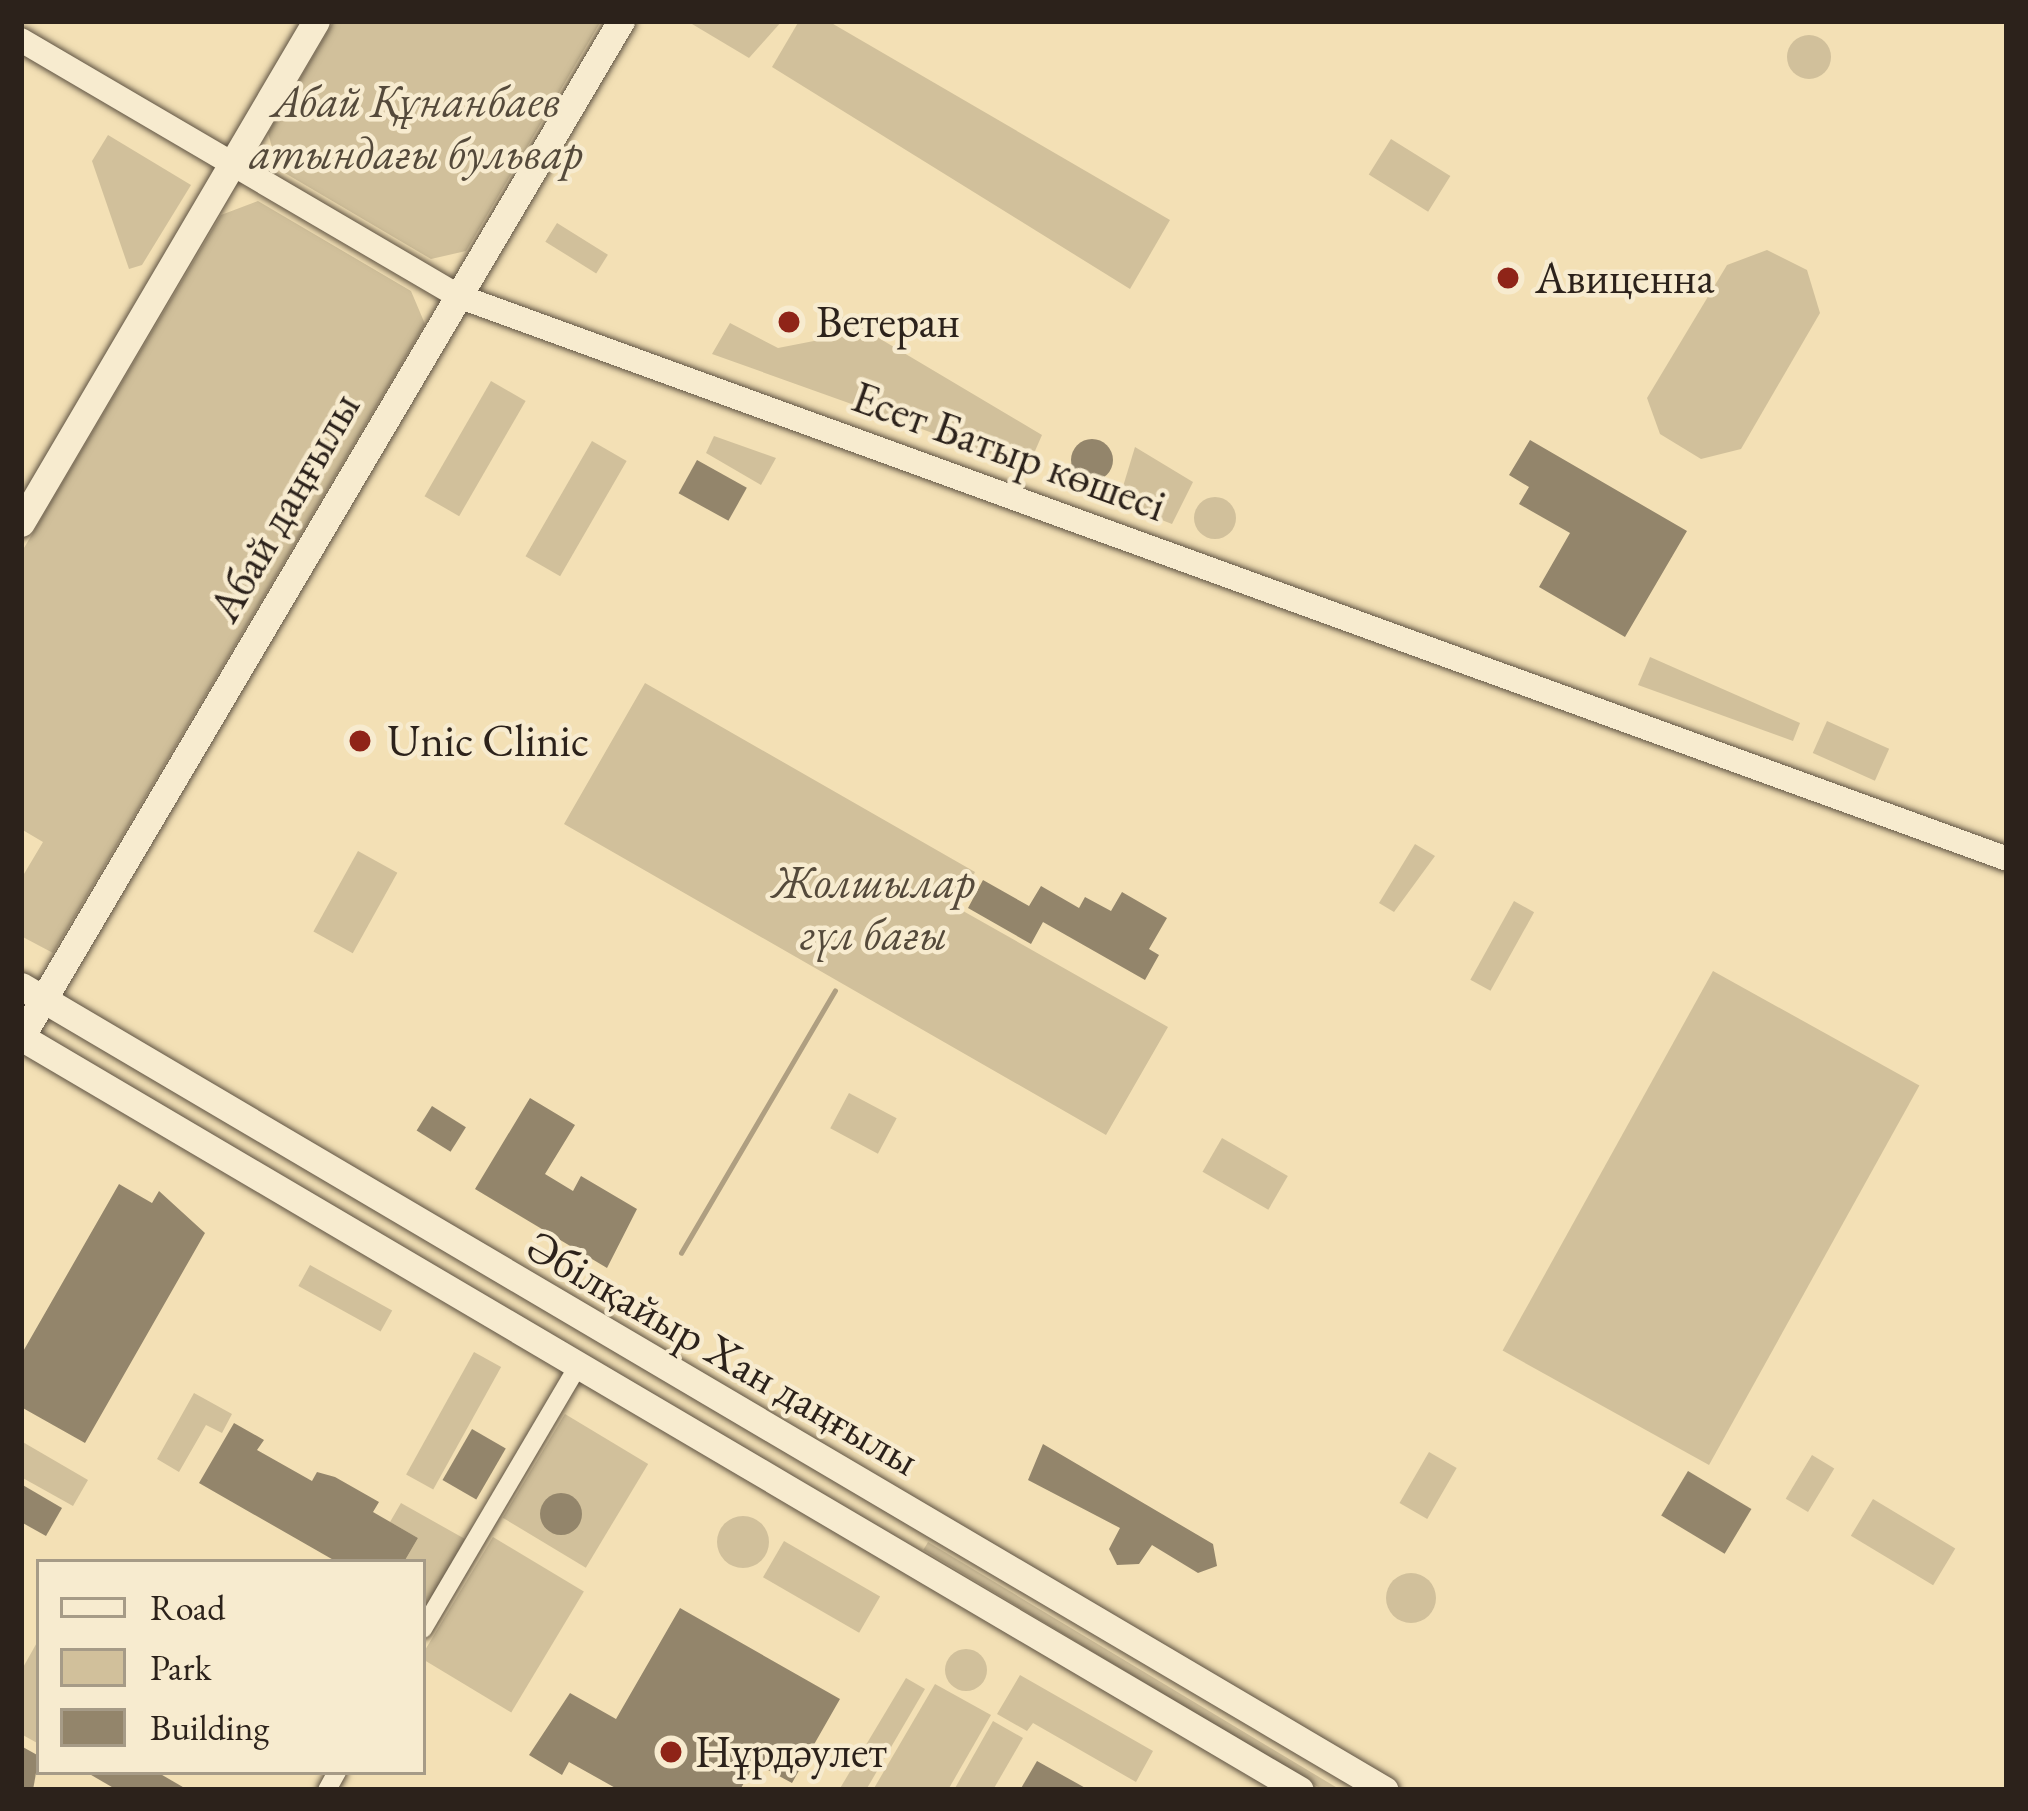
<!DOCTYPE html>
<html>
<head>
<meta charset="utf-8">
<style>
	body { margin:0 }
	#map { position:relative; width:2028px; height:1811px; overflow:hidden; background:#f3e0b5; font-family:"EB Garamond",serif }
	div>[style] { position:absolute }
	.green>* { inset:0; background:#d1c09b; transform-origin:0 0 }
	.round { border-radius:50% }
	.stream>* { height:4.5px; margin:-2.25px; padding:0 2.25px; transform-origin:2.25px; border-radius:2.25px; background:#af9f81 }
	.building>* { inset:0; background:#93856b; transform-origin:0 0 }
	.roads { filter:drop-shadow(0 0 3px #5e5242) drop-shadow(0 0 3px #5e5242) }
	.minor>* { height:18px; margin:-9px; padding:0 9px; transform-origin:9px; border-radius:9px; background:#f7ebcf }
	.tertiary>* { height:24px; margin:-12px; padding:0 12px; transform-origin:12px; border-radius:12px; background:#f7ebcf }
	.secondary>* { height:27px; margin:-13.5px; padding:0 13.5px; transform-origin:13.5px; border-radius:13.5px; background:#f7ebcf }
	.dots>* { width:33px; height:33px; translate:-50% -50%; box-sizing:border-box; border:6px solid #f7ebcf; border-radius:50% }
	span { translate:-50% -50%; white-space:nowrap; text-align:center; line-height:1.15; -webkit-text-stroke:9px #f7ebcf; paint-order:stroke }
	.park-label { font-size:45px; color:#554a3b; font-style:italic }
	.poi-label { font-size:45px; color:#2c221b }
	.left { translate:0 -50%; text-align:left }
	.street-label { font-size:45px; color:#2c221b }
	.frame { position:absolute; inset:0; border:24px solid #2c221b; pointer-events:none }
	.legend { position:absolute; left:36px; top:1559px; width:390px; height:216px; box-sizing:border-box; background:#f7ebcf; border:3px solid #a69b87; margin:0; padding:15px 21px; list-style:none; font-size:36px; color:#2c221b }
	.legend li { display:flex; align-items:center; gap:24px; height:60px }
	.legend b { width:60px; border:3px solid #a69b87 }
</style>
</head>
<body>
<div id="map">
	<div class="green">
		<i style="clip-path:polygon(334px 21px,601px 21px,466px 251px,431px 259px,278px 169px,268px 133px)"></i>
		<i style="clip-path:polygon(687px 21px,782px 21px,749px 58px)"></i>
		<i style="clip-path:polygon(799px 21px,828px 21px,1170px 220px,1130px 289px,772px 67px)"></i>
		<i class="round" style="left:1787px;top:35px;width:44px;height:44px"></i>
		<i style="clip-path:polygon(108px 135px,191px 185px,142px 265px,129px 269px,92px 161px)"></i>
		<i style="left:1391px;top:139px;width:70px;height:42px;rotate:32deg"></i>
		<i style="clip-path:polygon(258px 201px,411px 291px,425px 324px,53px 953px,21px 936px,21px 879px,43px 842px,21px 829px,21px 553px,221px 215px)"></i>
		<i style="left:557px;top:223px;width:60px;height:22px;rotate:32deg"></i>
		<i style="clip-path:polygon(1767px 250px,1807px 270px,1820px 313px,1741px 449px,1701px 459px,1660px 434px,1647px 398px,1727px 265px)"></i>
		<i style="clip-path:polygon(835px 312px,1042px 435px,1028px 467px,712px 354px,730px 323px,778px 348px,819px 340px)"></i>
		<i style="left:491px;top:381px;width:40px;height:133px;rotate:30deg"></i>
		<i style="clip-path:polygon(714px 436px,776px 458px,761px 485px,706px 453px)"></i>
		<i style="left:592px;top:441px;width:40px;height:133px;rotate:30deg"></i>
		<i style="clip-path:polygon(1135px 447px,1193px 482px,1172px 524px,1118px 503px)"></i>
		<i class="round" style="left:1194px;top:497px;width:42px;height:42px"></i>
		<i style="clip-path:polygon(1650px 657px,1800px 723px,1793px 741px,1638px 685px)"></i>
		<i style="clip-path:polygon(645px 683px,975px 872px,956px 907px,1168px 1027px,1106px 1135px,564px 824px)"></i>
		<i style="left:1827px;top:721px;width:68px;height:35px;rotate:24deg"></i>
		<i style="clip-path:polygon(1415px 844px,1435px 856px,1394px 912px,1379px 903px)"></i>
		<i style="left:358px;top:851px;width:45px;height:92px;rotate:29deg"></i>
		<i style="left:1514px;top:901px;width:23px;height:90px;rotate:29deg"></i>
		<i style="left:1713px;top:971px;width:236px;height:434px;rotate:29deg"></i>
		<i style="left:849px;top:1093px;width:54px;height:40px;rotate:28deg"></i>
		<i style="left:1222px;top:1138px;width:76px;height:39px;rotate:30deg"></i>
		<i style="left:310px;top:1265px;width:94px;height:24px;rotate:29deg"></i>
		<i style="left:474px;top:1352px;width:31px;height:140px;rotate:29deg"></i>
		<i style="clip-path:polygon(194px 1393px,232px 1414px,222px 1433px,206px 1425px,179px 1472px,157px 1459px)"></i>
		<i style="left:565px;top:1414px;width:97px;height:121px;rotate:31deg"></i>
		<i style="clip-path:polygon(21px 1441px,88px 1480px,73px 1506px,21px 1477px)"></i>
		<i style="left:1429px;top:1452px;width:32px;height:59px;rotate:30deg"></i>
		<i style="left:1812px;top:1455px;width:26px;height:51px;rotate:31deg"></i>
		<i style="left:1873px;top:1499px;width:96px;height:43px;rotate:31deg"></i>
		<i style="clip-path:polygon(401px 1503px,465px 1539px,424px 1611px,423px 1562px,404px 1562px,418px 1538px,390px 1522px)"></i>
		<i class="round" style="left:717px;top:1516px;width:52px;height:52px"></i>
		<i style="left:493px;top:1537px;width:106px;height:141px;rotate:31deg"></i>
		<i style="left:784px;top:1541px;width:111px;height:42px;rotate:30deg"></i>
		<i style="left:928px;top:1542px;width:485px;height:9px;rotate:31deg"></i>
		<i class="round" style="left:1386px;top:1573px;width:50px;height:50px"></i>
		<i style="clip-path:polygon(39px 1639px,39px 1744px,21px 1734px,21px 1671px)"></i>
		<i class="round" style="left:945px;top:1649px;width:42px;height:42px"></i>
		<i style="clip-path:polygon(1020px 1675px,1153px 1751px,1136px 1782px,1033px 1723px,1027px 1731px,997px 1714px)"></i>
		<i style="clip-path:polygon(906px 1678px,925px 1689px,866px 1790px,839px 1790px)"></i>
		<i style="clip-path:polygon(935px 1684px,991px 1715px,948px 1790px,873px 1790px)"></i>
		<i style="clip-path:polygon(993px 1721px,1023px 1738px,993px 1790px,954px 1790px)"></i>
	</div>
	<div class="stream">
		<i style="left:681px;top:1253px;width:304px;rotate:-59.6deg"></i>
	</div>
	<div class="building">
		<i class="round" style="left:1071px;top:439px;width:42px;height:42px"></i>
		<i style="clip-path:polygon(1530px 440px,1687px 531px,1625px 637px,1539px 587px,1570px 533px,1519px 504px,1529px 487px,1509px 475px)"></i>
		<i style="left:697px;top:460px;width:57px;height:38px;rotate:29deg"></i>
		<i style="clip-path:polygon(983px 880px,1029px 906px,1041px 886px,1079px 908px,1085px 897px,1111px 911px,1122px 892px,1167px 918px,1149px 949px,1159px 955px,1145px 980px,1043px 922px,1031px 944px,968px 908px)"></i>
		<i style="clip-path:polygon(530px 1098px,575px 1125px,545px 1174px,573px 1191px,581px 1176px,637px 1209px,607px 1268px,475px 1189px)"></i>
		<i style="left:432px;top:1106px;width:40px;height:29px;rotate:32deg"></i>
		<i style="clip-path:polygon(119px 1184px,152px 1203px,159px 1191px,205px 1233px,85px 1443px,21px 1407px,21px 1355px)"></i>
		<i style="clip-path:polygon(234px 1423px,264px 1440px,257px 1450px,312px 1481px,317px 1472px,335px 1477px,379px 1502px,373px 1512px,418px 1538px,404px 1562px,337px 1562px,199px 1483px)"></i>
		<i style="left:472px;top:1429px;width:39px;height:59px;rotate:30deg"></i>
		<i style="clip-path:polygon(1043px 1444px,1213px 1544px,1217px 1566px,1198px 1573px,1152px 1545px,1139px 1564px,1117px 1565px,1109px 1549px,1120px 1528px,1028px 1480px)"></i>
		<i style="left:1688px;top:1471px;width:74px;height:52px;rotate:31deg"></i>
		<i style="clip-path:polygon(21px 1484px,62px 1508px,46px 1536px,21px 1522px)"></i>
		<i class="round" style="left:540px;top:1493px;width:42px;height:42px"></i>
		<i style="clip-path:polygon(680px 1608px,840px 1699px,792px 1783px,755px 1763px,740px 1790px,619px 1790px,569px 1762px,562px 1775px,529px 1755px,570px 1693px,616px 1719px)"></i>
		<i style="clip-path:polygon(21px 1746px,39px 1756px,33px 1790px,21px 1790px)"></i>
		<i style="clip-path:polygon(1037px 1761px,1089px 1790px,1020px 1790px)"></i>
		<i style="clip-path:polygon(86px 1772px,157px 1772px,188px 1790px,117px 1790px)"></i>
	</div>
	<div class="roads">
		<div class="minor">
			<i style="left:423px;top:1629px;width:305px;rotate:-59.5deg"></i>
			<i style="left:327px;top:1790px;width:21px;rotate:-61deg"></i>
		</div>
		<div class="tertiary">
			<i style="left:21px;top:40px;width:506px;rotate:30.36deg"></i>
			<i style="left:458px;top:296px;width:1648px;rotate:19.97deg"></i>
		</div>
		<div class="secondary">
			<i style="left:21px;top:523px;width:582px;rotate:-59.56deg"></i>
			<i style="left:21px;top:986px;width:1583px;rotate:30.52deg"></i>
			<i style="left:21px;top:1037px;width:1484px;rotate:30.49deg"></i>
			<i style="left:21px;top:1037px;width:1180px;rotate:-59.44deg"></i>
		</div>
	</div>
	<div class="dots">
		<i style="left:1508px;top:278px;background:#8f2418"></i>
		<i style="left:789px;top:322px;background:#8f2418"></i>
		<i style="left:360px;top:741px;background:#8f2418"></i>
		<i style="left:671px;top:1752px;background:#8f2418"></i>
	</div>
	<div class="park-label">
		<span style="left:416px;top:127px">Абай Құнанбаев<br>атындағы бульвар</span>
		<span style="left:874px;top:908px">Жолшылар<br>гүл бағы</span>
	</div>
	<div class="poi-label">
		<span class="left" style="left:1535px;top:278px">Авиценна</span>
		<span class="left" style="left:816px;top:322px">Ветеран</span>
		<span class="left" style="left:387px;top:741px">Unic Clinic</span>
		<span class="left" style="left:695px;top:1752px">Нұрдәулет</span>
	</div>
	<div class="street-label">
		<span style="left:1009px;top:451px;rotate:20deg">Есет Батыр көшесі</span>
		<span style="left:284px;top:507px;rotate:-60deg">Абай даңғылы</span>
		<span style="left:723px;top:1353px;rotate:30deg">Әбілқайыр Хан даңғылы</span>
	</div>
	<div class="frame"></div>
	<ul class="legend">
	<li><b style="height:15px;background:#f7ebcf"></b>Road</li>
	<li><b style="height:33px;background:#d1c09b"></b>Park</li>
	<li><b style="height:33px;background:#93856b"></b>Building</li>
	</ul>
</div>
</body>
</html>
